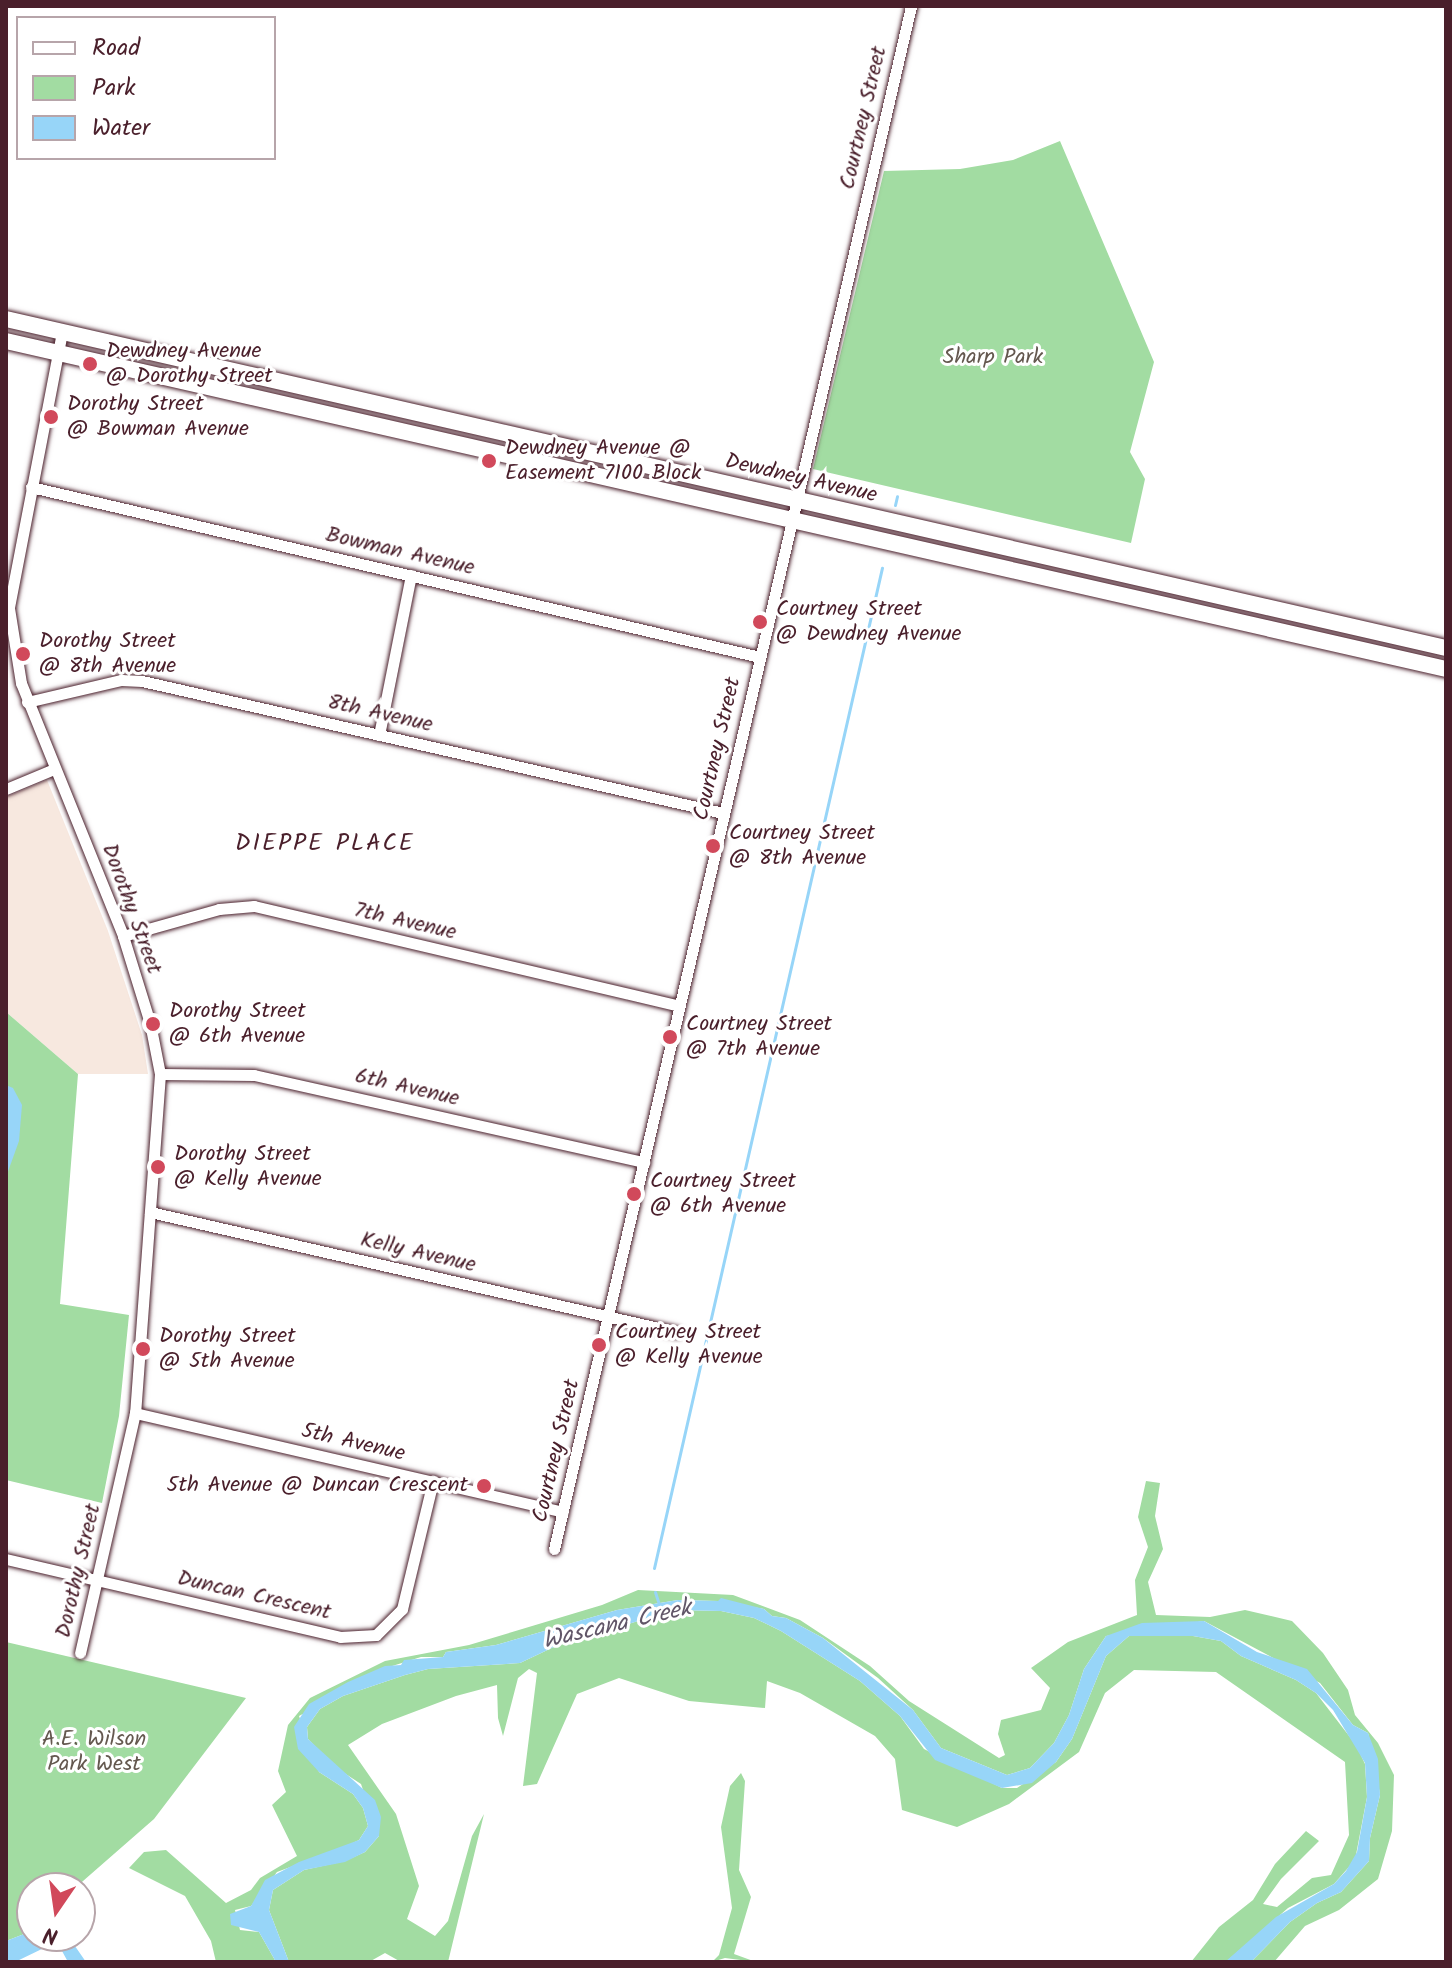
<!DOCTYPE html>
<html>
<head>
<meta charset="utf-8">
<style>
	body { margin:0 }
	#map { position:relative; width:1452px; height:1968px; overflow:hidden; background:#fff; font-family:Kalam,sans-serif }
	div>[style] { position:absolute }
	.built>* { inset:0; background:#f7e8df }
	.green>* { inset:0; background:#a2dca2 }
	.water>* { inset:0; background:#97d5f8 }
	.stream>* { height:3px; margin:-1.5px; padding:0 1.5px; transform-origin:1.5px; border-radius:1.5px; background:#97d5f8 }
	.roads { filter:drop-shadow(0 0 2px #4a1f2b) drop-shadow(0 0 2px #4a1f2b) }
	.street>* { height:11px; margin:-5.5px; padding:0 5.5px; transform-origin:5.5px; border-radius:5.5px; background:#fff }
	.secondary>* { height:16px; margin:-8px; padding:0 8px; transform-origin:8px; border-radius:8px; background:#fff }
	.dots>* { width:22px; height:22px; translate:-50% -50%; box-sizing:border-box; border:4px solid #fff; border-radius:50% }
	span { translate:-50% -50%; white-space:nowrap; text-align:center; line-height:1.15; -webkit-text-stroke:6px #fff; paint-order:stroke }
	.street-label { font-size:22px; color:#4a1f2b }
	.poi-label { font-size:22px; color:#4a1f2b }
	.left { translate:0 -50%; text-align:left }
	.right { translate:-100% -50%; text-align:right }
	.park-label { font-size:22px; color:#64584f }
	.neighbourhood-label { font-size:24px; color:#4a1f2b; letter-spacing:2px }
	.water-label { font-size:24px; color:#615668; font-style:italic }
	.frame { position:absolute; inset:0; border:8px solid #4a1f2b; pointer-events:none }
	.legend { position:absolute; left:16px; top:16px; width:260px; height:144px; box-sizing:border-box; background:#fff; border:2px solid #b7a5aa; margin:0; padding:10px 14px; list-style:none; font-size:24px; color:#4a1f2b }
	.legend li { display:flex; align-items:center; gap:16px; height:40px }
	.legend b { width:40px; border:2px solid #b7a5aa }
	.north { position:absolute; left:16px; top:1872px; width:80px; height:80px; box-sizing:border-box; background:#fff; border:2px solid #b7a5aa; border-radius:50%; rotate:193deg; font-size:22px; font-weight:700; line-height:32px; text-align:center; color:#4a1f2b }
	.north::after { content:''; display:block; margin:auto; width:28px; height:36px; background:#d1495b; clip-path:polygon(50% 0,100% 100%,50% 72%,0 100%) }
</style>
</head>
<body>
<div id="map">
	<div class="built">
		<i style="clip-path:polygon(47px 780px,108px 931px,142px 1035px,148px 1074px,78px 1074px,6px 1012px,6px 797px)"></i>
	</div>
	<div class="green">
		<i style="clip-path:polygon(1060px 141px,1154px 362px,1130px 452px,1145px 479px,1131px 543px,813px 469px,884px 171px,960px 169px,1013px 160px)"></i>
		<i style="clip-path:polygon(6px 1012px,78px 1074px,60px 1304px,129px 1315px,119px 1416px,102px 1503px,6px 1480px)"></i>
		<i style="clip-path:polygon(1146px 1481px,1160px 1483px,1155px 1516px,1163px 1549px,1148px 1582px,1156px 1615px,1210px 1617px,1245px 1610px,1292px 1621px,1323px 1653px,1348px 1690px,1355px 1715px,1378px 1743px,1394px 1775px,1392px 1831px,1378px 1879px,1339px 1910px,1305px 1926px,1274px 1962px,1251px 1962px,1290px 1922px,1317px 1903px,1341px 1892px,1369px 1861px,1370px 1838px,1380px 1795px,1375px 1763px,1368px 1733px,1353px 1725px,1320px 1683px,1204px 1621px,1106px 1636px,1084px 1669px,1069px 1715px,1054px 1743px,1030px 1768px,1007px 1775px,941px 1748px,913px 1710px,878px 1678px,823px 1638px,786px 1618px,772px 1616px,764px 1609px,718px 1601px,678px 1600px,617px 1610px,496px 1645px,446px 1652px,443px 1657px,421px 1657px,389px 1667px,299px 1716px,319px 1772px,353px 1794px,363px 1808px,368px 1826px,359px 1840px,347px 1846px,277px 1872px,251px 1906px,235px 1910px,240px 1930px,259px 1932px,276px 1962px,216px 1962px,211px 1941px,185px 1896px,129px 1868px,144px 1852px,166px 1850px,226px 1903px,251px 1890px,260px 1878px,297px 1856px,272px 1805px,286px 1792px,278px 1771px,288px 1725px,310px 1698px,385px 1661px,469px 1645px,602px 1605px,638px 1590px,733px 1595px,800px 1620px,870px 1666px,909px 1701px,999px 1758px,1005px 1755px,998px 1734px,1001px 1720px,1041px 1710px,1050px 1688px,1031px 1668px,1068px 1642px,1137px 1615px,1135px 1580px,1148px 1547px,1138px 1517px)"></i>
		<i style="clip-path:polygon(675px 1610px,721px 1611px,754px 1618px,781px 1631px,860px 1681px,900px 1716px,924px 1749px,1002px 1788px,1017px 1788px,1056px 1762px,1072px 1739px,1106px 1656px,1129px 1636px,1193px 1636px,1221px 1641px,1241px 1656px,1296px 1680px,1316px 1693px,1356px 1745px,1365px 1764px,1367px 1797px,1355px 1860px,1334px 1884px,1288px 1908px,1227px 1961px,1191px 1962px,1219px 1927px,1253px 1900px,1275px 1864px,1306px 1831px,1319px 1841px,1281px 1879px,1263px 1904px,1277px 1907px,1312px 1878px,1331px 1875px,1349px 1835px,1345px 1762px,1216px 1672px,1134px 1670px,1105px 1693px,1079px 1752px,1009px 1804px,957px 1827px,902px 1810px,895px 1759px,875px 1736px,800px 1693px,767px 1681px,765px 1708px,689px 1701px,619px 1678px,577px 1694px,537px 1784px,523px 1786px,537px 1673px,529px 1669px,518px 1678px,503px 1736px,498px 1718px,497px 1685px,456px 1696px,382px 1724px,348px 1745px,396px 1814px,419px 1886px,407px 1919px,435px 1936px,448px 1921px,472px 1836px,484px 1814px,448px 1962px,401px 1962px,385px 1953px,369px 1962px,289px 1962px,269px 1910px,273px 1890px,304px 1870px,345px 1861px,365px 1852px,379px 1836px,361px 1784px,335px 1767px,308px 1739px,307px 1727px,320px 1709px,343px 1696px,405px 1675px,428px 1669px,520px 1663px,558px 1645px)"></i>
		<i style="clip-path:polygon(6px 1642px,246px 1698px,154px 1819px,75px 1888px,32px 1888px,32px 1931px,6px 1941px)"></i>
		<i style="clip-path:polygon(741px 1773px,745px 1781px,739px 1870px,751px 1897px,734px 1954px,756px 1962px,725px 1958px,712px 1962px,719px 1955px,732px 1908px,721px 1827px,730px 1786px)"></i>
	</div>
	<div class="water">
		<i style="clip-path:polygon(6px 1085px,13px 1088px,22px 1105px,19px 1141px,6px 1177px)"></i>
		<i style="clip-path:polygon(721px 1598px,764px 1609px,772px 1616px,786px 1618px,823px 1638px,913px 1710px,941px 1748px,1007px 1775px,1030px 1768px,1054px 1743px,1069px 1715px,1084px 1669px,1106px 1636px,1142px 1623px,1204px 1621px,1257px 1652px,1307px 1669px,1353px 1725px,1368px 1733px,1378px 1759px,1380px 1795px,1370px 1838px,1369px 1861px,1341px 1892px,1317px 1903px,1290px 1922px,1251px 1962px,1225px 1962px,1276px 1917px,1334px 1884px,1346px 1871px,1357px 1852px,1367px 1797px,1365px 1763px,1333px 1710px,1316px 1693px,1296px 1680px,1241px 1656px,1221px 1641px,1193px 1636px,1129px 1636px,1106px 1656px,1072px 1739px,1056px 1762px,1032px 1783px,1002px 1788px,935px 1760px,900px 1716px,860px 1681px,781px 1631px,754px 1618px,721px 1611px,675px 1610px,558px 1645px,520px 1663px,428px 1669px,405px 1675px,343px 1696px,320px 1709px,307px 1727px,308px 1739px,375px 1800px,381px 1817px,379px 1836px,365px 1852px,345px 1862px,304px 1870px,273px 1890px,269px 1910px,289px 1962px,276px 1962px,259px 1932px,231px 1925px,230px 1914px,251px 1906px,265px 1880px,299px 1862px,359px 1840px,368px 1826px,363px 1808px,353px 1794px,319px 1772px,298px 1749px,294px 1727px,309px 1704px,348px 1682px,385px 1666px,401px 1665px,404px 1660px,443px 1657px,446px 1652px,496px 1645px,617px 1610px,678px 1600px,718px 1601px)"></i>
		<i style="clip-path:polygon(32px 1931px,32px 1936px,68px 1936px,86px 1962px,68px 1962px,62px 1951px,46px 1947px,15px 1962px,6px 1962px,6px 1941px)"></i>
	</div>
	<div class="stream">
		<i style="left:895px;top:505px;width:9px;rotate:-77deg"></i>
		<i style="left:654px;top:1568px;width:1026px;rotate:-77.16deg"></i>
		<i style="left:655px;top:1592px;width:13px;rotate:72deg"></i>
	</div>
	<div class="roads">
		<div class="street">
			<i style="left:62px;top:332px;width:281px;rotate:100.9deg"></i>
			<i style="left:9px;top:608px;width:76px;rotate:80.9deg"></i>
			<i style="left:21px;top:683px;width:273px;rotate:68deg"></i>
			<i style="left:123px;top:936px;width:91px;rotate:72.8deg"></i>
			<i style="left:150px;top:1023px;width:52px;rotate:78.9deg"></i>
			<i style="left:160px;top:1074px;width:340px;rotate:94.2deg"></i>
			<i style="left:135px;top:1413px;width:246px;rotate:102.9deg"></i>
			<i style="left:31px;top:487px;width:749px;rotate:13.13deg"></i>
			<i style="left:27px;top:702px;width:97px;rotate:-13.2deg"></i>
			<i style="left:121px;top:680px;width:21px;rotate:3deg"></i>
			<i style="left:142px;top:681px;width:596px;rotate:12.8deg"></i>
			<i style="left:379px;top:735px;width:163px;rotate:-78.7deg"></i>
			<i style="left:6px;top:789px;width:52px;rotate:-22.6deg"></i>
			<i style="left:123px;top:936px;width:100px;rotate:-15.7deg"></i>
			<i style="left:219px;top:909px;width:35px;rotate:-5deg"></i>
			<i style="left:254px;top:906px;width:437px;rotate:13.2deg"></i>
			<i style="left:160px;top:1074px;width:94px;rotate:0.6deg"></i>
			<i style="left:254px;top:1075px;width:400px;rotate:12.6deg"></i>
			<i style="left:150px;top:1212px;width:540px;rotate:12.85deg"></i>
			<i style="left:135px;top:1413px;width:439px;rotate:13deg"></i>
			<i style="left:554px;top:1549px;width:1584px;rotate:-76.97deg"></i>
			<i style="left:6px;top:1559px;width:343px;rotate:13.1deg"></i>
			<i style="left:340px;top:1637px;width:36px;rotate:-3deg"></i>
			<i style="left:376px;top:1635px;width:37px;rotate:-45deg"></i>
			<i style="left:402px;top:1609px;width:132px;rotate:-76.4deg"></i>
		</div>
		<div class="secondary">
			<i style="left:6px;top:319px;width:1477px;rotate:12.87deg"></i>
			<i style="left:6px;top:341px;width:1477px;rotate:12.83deg"></i>
		</div>
	</div>
	<div class="dots">
		<i style="left:90px;top:364px;background:#d1495b"></i>
		<i style="left:51px;top:417px;background:#d1495b"></i>
		<i style="left:489px;top:461px;background:#d1495b"></i>
		<i style="left:760px;top:622px;background:#d1495b"></i>
		<i style="left:23px;top:654px;background:#d1495b"></i>
		<i style="left:713px;top:846px;background:#d1495b"></i>
		<i style="left:153px;top:1024px;background:#d1495b"></i>
		<i style="left:670px;top:1037px;background:#d1495b"></i>
		<i style="left:158px;top:1167px;background:#d1495b"></i>
		<i style="left:634px;top:1194px;background:#d1495b"></i>
		<i style="left:599px;top:1345px;background:#d1495b"></i>
		<i style="left:143px;top:1349px;background:#d1495b"></i>
		<i style="left:484px;top:1486px;background:#d1495b"></i>
	</div>
	<div class="street-label">
		<span style="left:864px;top:118px;rotate:-77deg">Courtney Street</span>
		<span style="left:801px;top:479px;rotate:13deg">Dewdney Avenue</span>
		<span style="left:400px;top:552px;rotate:13deg">Bowman Avenue</span>
		<span style="left:380px;top:714px;rotate:13deg">8th Avenue</span>
		<span style="left:718px;top:749px;rotate:-77deg">Courtney Street</span>
		<span style="left:131px;top:909px;rotate:70deg">Dorothy Street</span>
		<span style="left:405px;top:922px;rotate:13deg">7th Avenue</span>
		<span style="left:407px;top:1088px;rotate:13deg">6th Avenue</span>
		<span style="left:418px;top:1253px;rotate:13deg">Kelly Avenue</span>
		<span style="left:353px;top:1443px;rotate:13deg">5th Avenue</span>
		<span style="left:557px;top:1451px;rotate:-77deg">Courtney Street</span>
		<span style="left:79px;top:1571px;rotate:-77deg">Dorothy Street</span>
		<span style="left:254px;top:1596px;rotate:13deg">Duncan Crescent</span>
	</div>
	<div class="poi-label">
		<span class="left" style="left:106px;top:364px">Dewdney Avenue<br>@ Dorothy Street</span>
		<span class="left" style="left:67px;top:417px">Dorothy Street<br>@ Bowman Avenue</span>
		<span class="left" style="left:505px;top:461px">Dewdney Avenue @<br>Easement 7100 Block</span>
		<span class="left" style="left:776px;top:622px">Courtney Street<br>@ Dewdney Avenue</span>
		<span class="left" style="left:39px;top:654px">Dorothy Street<br>@ 8th Avenue</span>
		<span class="left" style="left:729px;top:846px">Courtney Street<br>@ 8th Avenue</span>
		<span class="left" style="left:169px;top:1024px">Dorothy Street<br>@ 6th Avenue</span>
		<span class="left" style="left:686px;top:1037px">Courtney Street<br>@ 7th Avenue</span>
		<span class="left" style="left:174px;top:1167px">Dorothy Street<br>@ Kelly Avenue</span>
		<span class="left" style="left:650px;top:1194px">Courtney Street<br>@ 6th Avenue</span>
		<span class="left" style="left:615px;top:1345px">Courtney Street<br>@ Kelly Avenue</span>
		<span class="left" style="left:159px;top:1349px">Dorothy Street<br>@ 5th Avenue</span>
		<span class="right" style="left:468px;top:1486px">5th Avenue @ Duncan Crescent</span>
	</div>
	<div class="park-label">
		<span style="left:993px;top:358px">Sharp Park</span>
		<span style="left:94px;top:1752px">A.E. Wilson<br>Park West</span>
	</div>
	<div class="neighbourhood-label">
		<span style="left:325px;top:844px">DIEPPE PLACE</span>
	</div>
	<div class="water-label">
		<span style="left:617px;top:1625px;rotate:-13deg">Wascana Creek</span>
	</div>
	<div class="frame"></div>
	<ul class="legend">
	<li><b style="height:10px;background:#fff"></b>Road</li>
	<li><b style="height:22px;background:#a2dca2"></b>Park</li>
	<li><b style="height:22px;background:#97d5f8"></b>Water</li>
	</ul>
	<div class="north">N</div>
</div>
</body>
</html>
